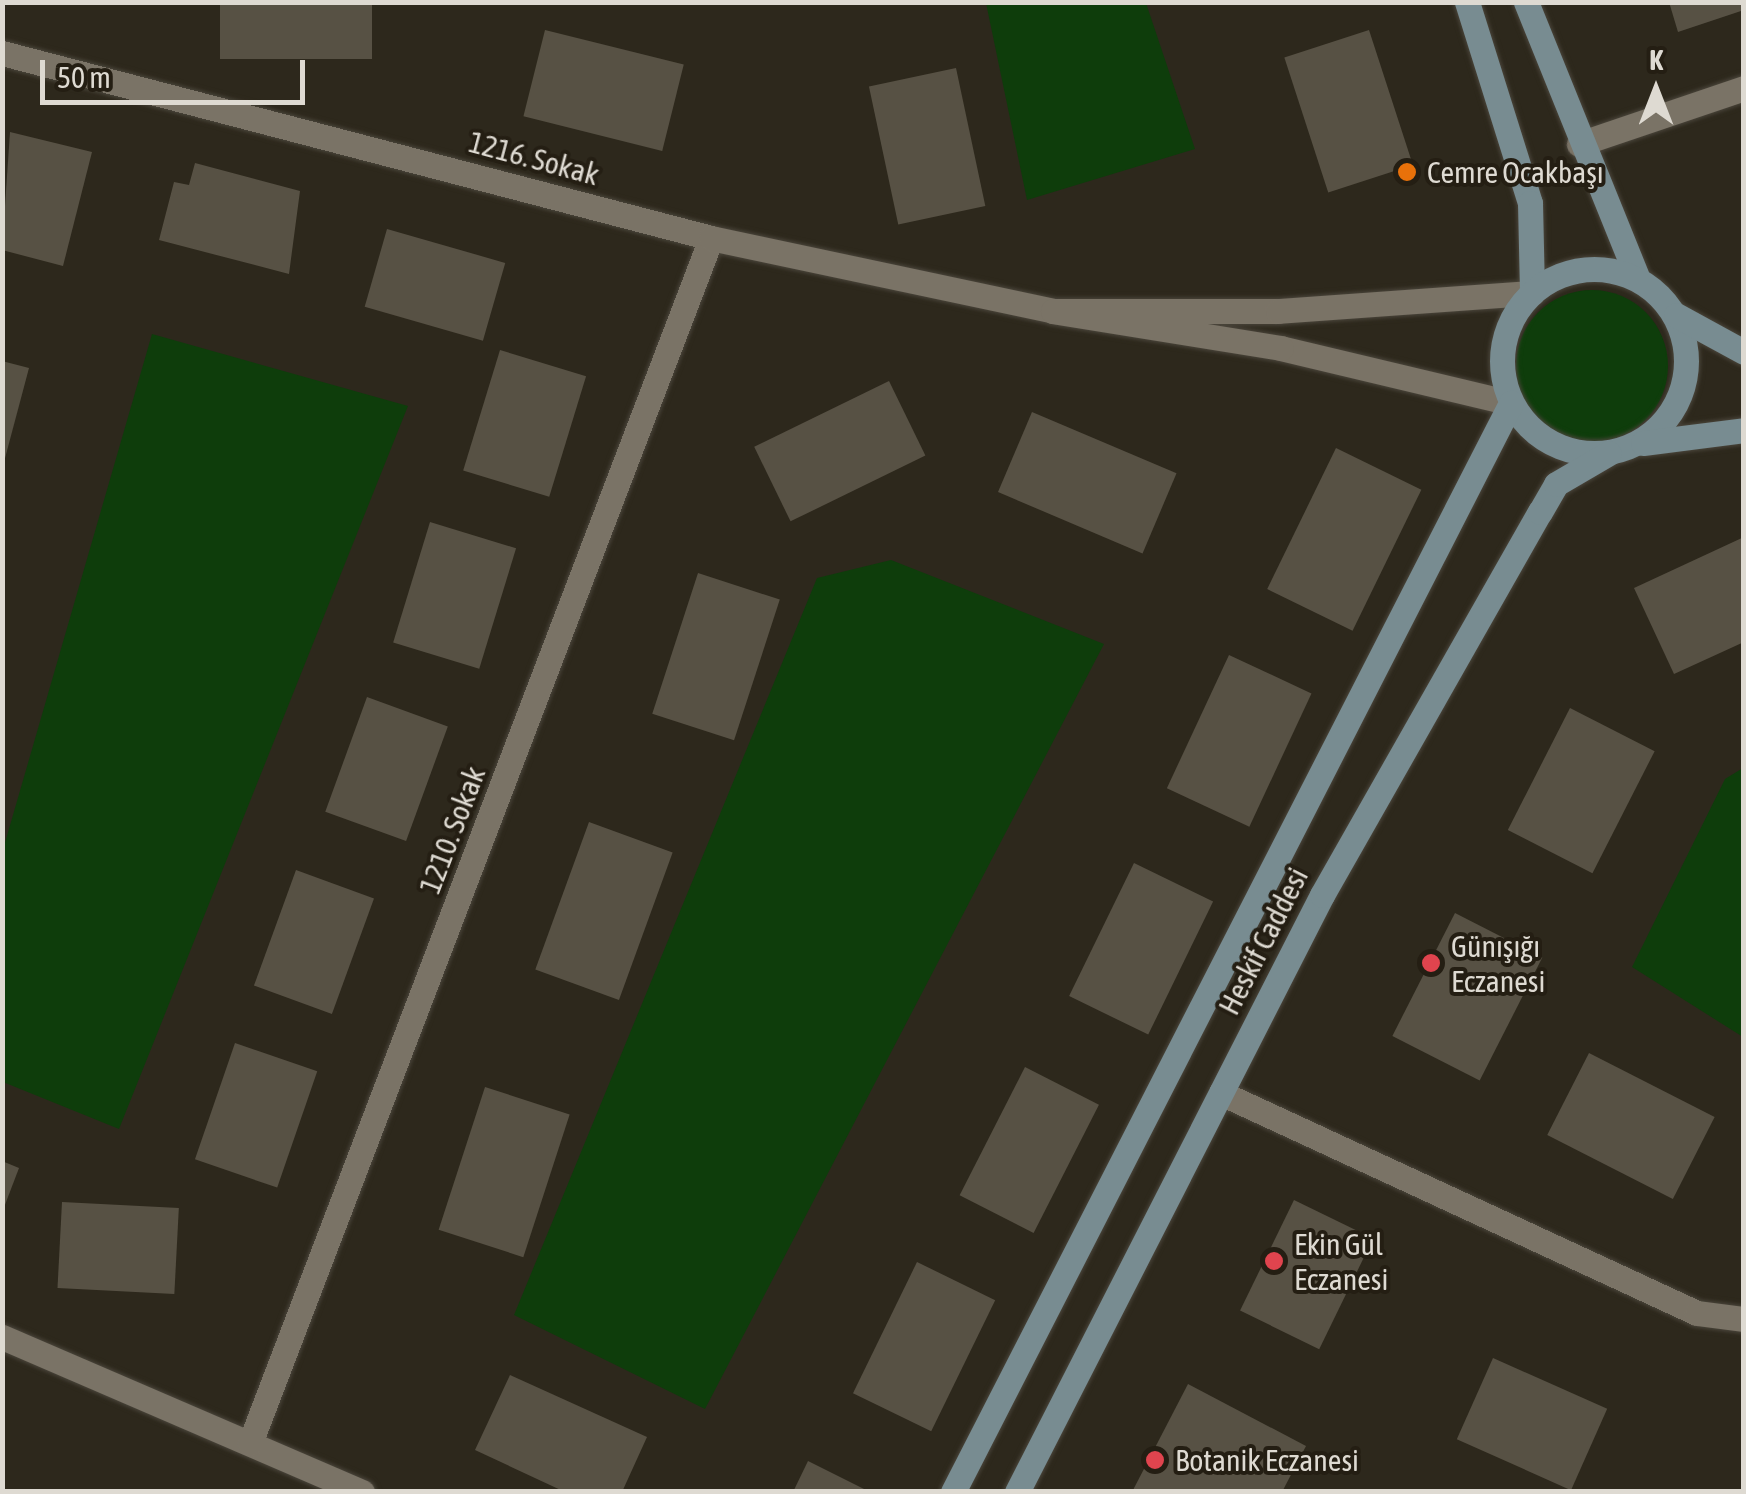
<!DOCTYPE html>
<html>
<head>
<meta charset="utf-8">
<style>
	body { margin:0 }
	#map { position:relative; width:1746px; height:1494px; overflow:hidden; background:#2d281c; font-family:"Asap Condensed",sans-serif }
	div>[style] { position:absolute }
	.green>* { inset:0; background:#0e3d0b }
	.round { border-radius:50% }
	.building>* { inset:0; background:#575144; transform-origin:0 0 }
	.roads { filter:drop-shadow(0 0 2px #4a453b) drop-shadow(0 0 2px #4a453b) }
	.minor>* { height:25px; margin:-12.5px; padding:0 12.5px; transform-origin:12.5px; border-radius:12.5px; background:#7a7366 }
	.tertiary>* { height:25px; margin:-12.5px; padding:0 12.5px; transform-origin:12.5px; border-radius:12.5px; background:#7a7366 }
	.secondary>* { height:25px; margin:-12.5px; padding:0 12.5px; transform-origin:12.5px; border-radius:12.5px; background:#788c91 }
	.secondary>.ring { margin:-12.5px; padding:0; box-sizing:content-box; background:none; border:25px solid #788c91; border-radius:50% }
	.dots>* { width:28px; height:28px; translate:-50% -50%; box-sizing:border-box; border:5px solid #241e13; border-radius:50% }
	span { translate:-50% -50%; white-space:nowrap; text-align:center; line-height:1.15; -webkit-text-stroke:8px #241e13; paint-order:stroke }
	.street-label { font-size:30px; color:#dedad2 }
	.poi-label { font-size:30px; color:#dedad2 }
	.left { translate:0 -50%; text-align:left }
	.frame { position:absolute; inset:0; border:5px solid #dedad2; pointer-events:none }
	.north { position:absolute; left:1606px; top:40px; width:100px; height:100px; -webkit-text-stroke:8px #241e13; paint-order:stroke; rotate:0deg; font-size:28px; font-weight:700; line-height:40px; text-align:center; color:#dedad2 }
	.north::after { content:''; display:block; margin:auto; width:35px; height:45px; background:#dedad2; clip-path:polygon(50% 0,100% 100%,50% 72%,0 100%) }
	.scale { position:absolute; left:40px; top:60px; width:265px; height:45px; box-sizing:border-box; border:5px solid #dedad2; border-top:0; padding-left:12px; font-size:30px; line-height:35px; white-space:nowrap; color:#dedad2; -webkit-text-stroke:8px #241e13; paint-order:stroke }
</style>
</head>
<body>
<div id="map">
	<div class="green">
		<i style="clip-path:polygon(986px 3px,1146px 3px,1195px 149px,1027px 200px)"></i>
		<i class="round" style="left:1516px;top:290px;width:152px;height:152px"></i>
		<i style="clip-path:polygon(152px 334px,408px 406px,119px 1129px,3px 1082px,2px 853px)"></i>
		<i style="clip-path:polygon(891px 560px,1104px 644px,705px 1409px,514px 1315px,817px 578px)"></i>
		<i style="clip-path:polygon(1743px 768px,1743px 1037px,1632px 967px,1725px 779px)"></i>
	</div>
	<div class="building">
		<i style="left:220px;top:2px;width:152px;height:57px"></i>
		<i style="clip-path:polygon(1669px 2px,1744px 2px,1744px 10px,1678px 32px)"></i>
		<i style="left:545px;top:30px;width:143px;height:89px;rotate:14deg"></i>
		<i style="left:1369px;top:30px;width:142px;height:89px;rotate:72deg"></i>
		<i style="left:956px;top:68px;width:141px;height:89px;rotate:78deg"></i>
		<i style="clip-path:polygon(10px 132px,92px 152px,63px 266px,2px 250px)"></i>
		<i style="clip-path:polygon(195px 163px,300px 191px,289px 274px,159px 240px,174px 182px,189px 185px)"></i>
		<i style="left:387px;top:229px;width:123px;height:81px;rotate:16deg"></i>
		<i style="left:500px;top:350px;width:90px;height:126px;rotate:17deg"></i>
		<i style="clip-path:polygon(2px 361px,29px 368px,4px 462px,2px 462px)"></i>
		<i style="left:889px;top:381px;width:83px;height:150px;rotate:64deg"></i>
		<i style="left:1032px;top:412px;width:157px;height:87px;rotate:23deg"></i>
		<i style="left:1336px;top:448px;width:95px;height:157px;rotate:26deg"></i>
		<i style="left:430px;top:522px;width:90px;height:126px;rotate:17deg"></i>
		<i style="clip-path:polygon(1744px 537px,1744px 642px,1674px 674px,1634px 588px)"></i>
		<i style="left:698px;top:573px;width:86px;height:148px;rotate:18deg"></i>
		<i style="left:1229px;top:655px;width:91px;height:147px;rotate:25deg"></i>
		<i style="left:367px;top:697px;width:86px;height:122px;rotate:20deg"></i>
		<i style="left:1570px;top:708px;width:95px;height:137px;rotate:27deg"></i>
		<i style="left:589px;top:822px;width:89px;height:157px;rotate:20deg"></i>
		<i style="left:1134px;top:863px;width:88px;height:148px;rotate:26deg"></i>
		<i style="left:296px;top:870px;width:83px;height:123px;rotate:20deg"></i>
		<i style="left:1455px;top:913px;width:98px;height:138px;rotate:27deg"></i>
		<i style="left:235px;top:1043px;width:87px;height:123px;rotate:19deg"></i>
		<i style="left:1589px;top:1053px;width:141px;height:92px;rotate:27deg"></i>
		<i style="left:1025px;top:1067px;width:83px;height:144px;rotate:27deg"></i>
		<i style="left:485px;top:1087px;width:89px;height:150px;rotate:18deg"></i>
		<i style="clip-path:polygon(2px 1161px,19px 1168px,3px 1210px,2px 1210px)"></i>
		<i style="left:1294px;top:1200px;width:88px;height:123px;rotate:26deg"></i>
		<i style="left:62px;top:1202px;width:117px;height:86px;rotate:3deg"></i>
		<i style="left:917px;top:1262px;width:87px;height:146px;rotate:26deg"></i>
		<i style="left:1493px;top:1358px;width:125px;height:89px;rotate:24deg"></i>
		<i style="clip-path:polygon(510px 1375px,647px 1437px,622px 1492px,565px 1492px,475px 1450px)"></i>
		<i style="clip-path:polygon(1188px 1384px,1306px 1446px,1282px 1492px,1132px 1492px)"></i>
		<i style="clip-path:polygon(808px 1461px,870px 1492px,793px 1492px)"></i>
	</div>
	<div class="roads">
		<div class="minor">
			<i style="left:1579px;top:144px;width:174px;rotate:-18.7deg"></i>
			<i style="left:1221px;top:1093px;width:524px;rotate:24.81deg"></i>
			<i style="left:1697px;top:1313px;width:47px;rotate:7.3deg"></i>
			<i style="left:2px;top:1337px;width:392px;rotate:23.3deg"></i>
			<i style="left:250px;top:1443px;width:1290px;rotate:-69.06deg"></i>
		</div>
		<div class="tertiary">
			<i style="left:2px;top:53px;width:733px;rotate:14.62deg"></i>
			<i style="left:711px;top:238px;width:350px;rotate:12deg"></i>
			<i style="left:1511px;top:403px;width:236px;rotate:-166.6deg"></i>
			<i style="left:1281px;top:348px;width:231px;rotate:-170.8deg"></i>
			<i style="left:1053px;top:311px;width:225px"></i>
			<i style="left:1278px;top:311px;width:255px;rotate:-4.1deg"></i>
		</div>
		<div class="secondary">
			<i style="left:1467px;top:2px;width:211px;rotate:72.6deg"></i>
			<i style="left:1530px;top:203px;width:90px;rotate:88.7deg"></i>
			<i style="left:1526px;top:2px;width:299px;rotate:68deg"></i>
			<i class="ring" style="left:1502px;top:269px;width:159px;height:159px"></i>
			<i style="left:1676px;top:315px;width:77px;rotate:28.6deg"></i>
			<i style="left:1643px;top:443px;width:102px;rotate:-7.3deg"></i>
			<i style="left:953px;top:1492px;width:1224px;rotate:-62.87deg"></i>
			<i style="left:1017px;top:1492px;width:670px;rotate:-62.94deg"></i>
			<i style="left:1322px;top:895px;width:441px;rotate:-60.4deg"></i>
			<i style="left:1540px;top:512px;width:32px;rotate:-60deg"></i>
			<i style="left:1556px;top:484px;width:61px;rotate:-30.3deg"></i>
		</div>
	</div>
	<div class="dots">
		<i style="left:1407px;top:172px;background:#e8710a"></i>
		<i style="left:1431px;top:963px;background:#e0444e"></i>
		<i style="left:1274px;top:1261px;background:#e0444e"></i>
		<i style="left:1155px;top:1460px;background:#e0444e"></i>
	</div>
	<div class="street-label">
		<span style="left:534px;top:158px;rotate:15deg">1216. Sokak</span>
		<span style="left:452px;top:830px;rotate:-69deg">1210. Sokak</span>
		<span style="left:1263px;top:941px;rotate:-63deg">Heskif Caddesi</span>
	</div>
	<div class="poi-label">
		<span class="left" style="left:1427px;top:172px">Cemre Ocakbaşı</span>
		<span class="left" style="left:1451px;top:963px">Günışığı<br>Eczanesi</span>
		<span class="left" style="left:1294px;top:1261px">Ekin Gül<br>Eczanesi</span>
		<span class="left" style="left:1175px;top:1460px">Botanik Eczanesi</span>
	</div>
	<div class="frame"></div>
	<div class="north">K</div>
	<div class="scale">50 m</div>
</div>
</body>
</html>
